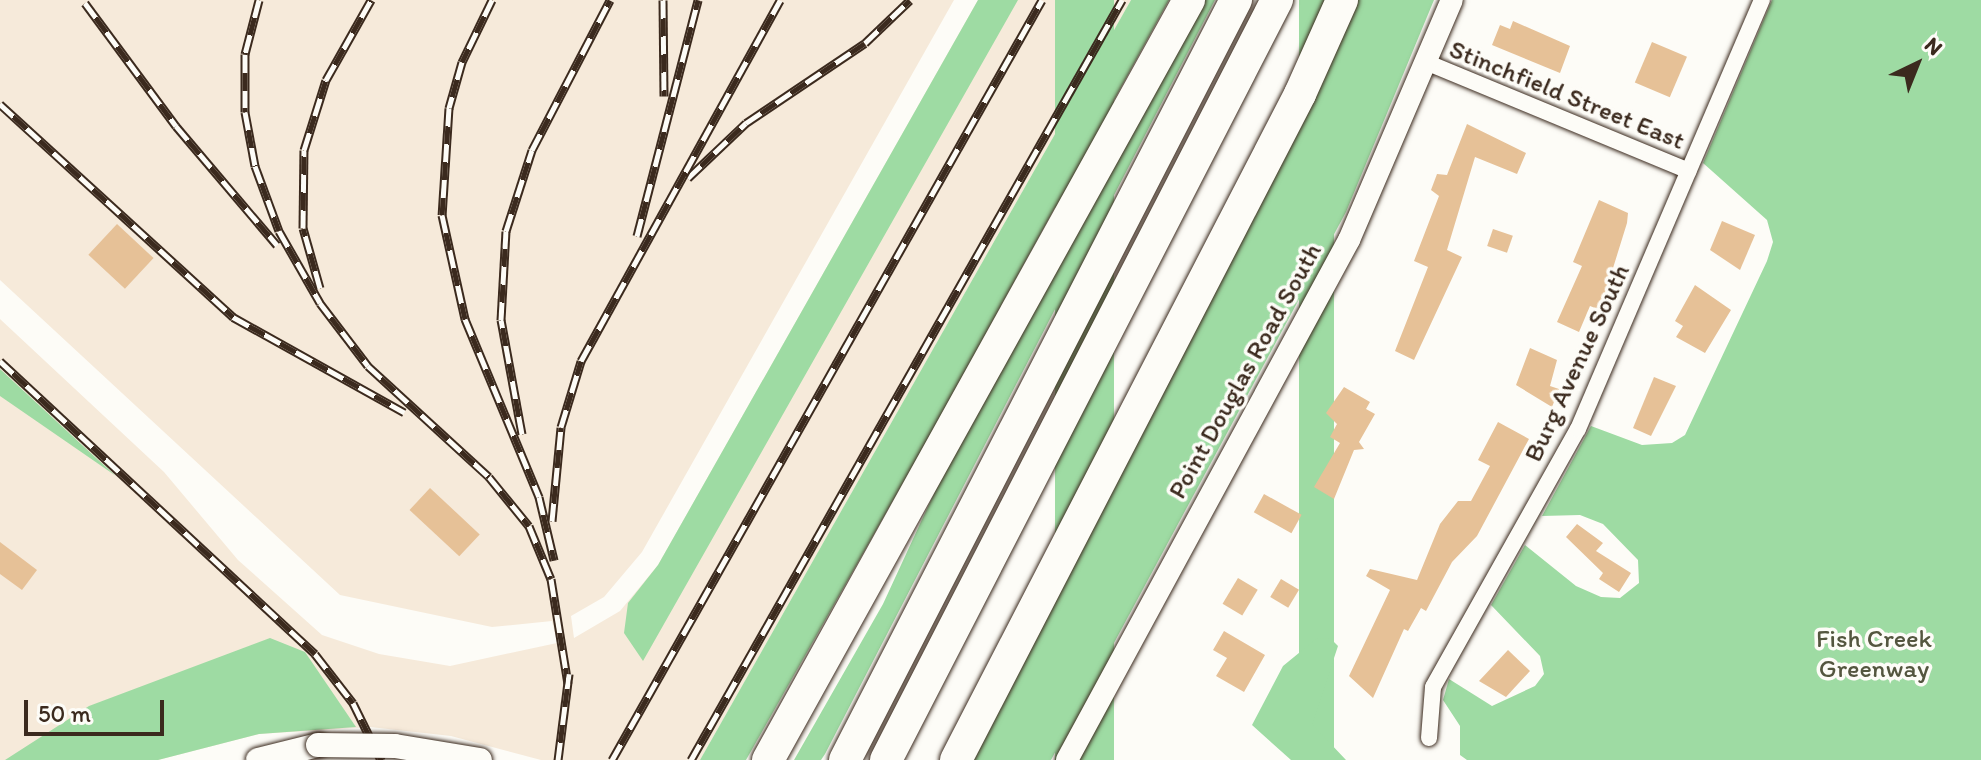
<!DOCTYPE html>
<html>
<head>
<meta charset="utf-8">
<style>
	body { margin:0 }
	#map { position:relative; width:1981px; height:760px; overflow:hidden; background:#fdfcf7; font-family:Itim,sans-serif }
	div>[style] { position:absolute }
	.built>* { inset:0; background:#f6eada }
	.green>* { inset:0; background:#9edba3; transform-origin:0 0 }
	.building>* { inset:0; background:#e6c197; transform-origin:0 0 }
	.roads { filter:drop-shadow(0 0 2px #3b2a1e) drop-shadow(0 0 2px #3b2a1e) }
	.minor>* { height:16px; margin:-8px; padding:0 8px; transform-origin:8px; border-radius:8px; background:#fdfcf7 }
	.tertiary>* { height:22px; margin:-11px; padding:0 11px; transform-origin:11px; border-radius:11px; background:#fdfcf7 }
	.secondary>* { height:24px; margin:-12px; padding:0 12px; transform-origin:12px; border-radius:12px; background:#fdfcf7 }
	.motorway>* { height:32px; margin:-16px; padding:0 16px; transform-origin:16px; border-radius:16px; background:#fdfcf7 }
	.rail>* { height:9px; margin-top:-4.5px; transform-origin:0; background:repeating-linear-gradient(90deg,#fdfcf7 0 18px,#3b2a1e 0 36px); box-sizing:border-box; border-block:2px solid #3b2a1e }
	.bridges { filter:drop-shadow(0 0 2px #3b2a1e) drop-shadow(0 0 2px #3b2a1e) }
	.secondary-bridge>* { height:24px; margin:-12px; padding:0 12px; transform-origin:12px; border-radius:12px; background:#fdfcf7 }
	span { translate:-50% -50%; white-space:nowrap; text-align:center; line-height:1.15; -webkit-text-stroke:7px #fdfcf7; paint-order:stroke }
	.street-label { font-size:26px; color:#3b2a1e }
	.park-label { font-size:26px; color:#54563f }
	.north { position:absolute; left:1877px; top:24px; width:80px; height:80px; -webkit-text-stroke:6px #fdfcf7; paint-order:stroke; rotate:43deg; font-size:22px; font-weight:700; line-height:32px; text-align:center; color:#3b2a1e }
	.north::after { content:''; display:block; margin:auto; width:28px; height:36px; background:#3b2a1e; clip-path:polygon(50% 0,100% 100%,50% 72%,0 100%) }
	.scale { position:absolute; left:24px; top:700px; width:140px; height:36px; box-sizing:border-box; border:4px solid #3b2a1e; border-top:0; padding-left:10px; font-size:24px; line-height:28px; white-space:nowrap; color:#3b2a1e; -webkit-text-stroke:6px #fdfcf7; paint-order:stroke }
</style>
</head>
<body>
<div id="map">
	<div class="built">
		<i style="clip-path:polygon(0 0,954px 0,642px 552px,604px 597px,571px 616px,574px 638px,620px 611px,658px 565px,978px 0,1131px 0,700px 760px,541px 760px,451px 736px,370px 727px,259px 734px,158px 760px,0 760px,0 319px,164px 472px,238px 560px,322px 635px,379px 654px,450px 666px,557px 643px,552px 621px,492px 627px,340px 595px,0 280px)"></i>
	</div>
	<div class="green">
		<i style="clip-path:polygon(978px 0,1018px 0,643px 661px,624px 633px,628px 603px,658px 565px)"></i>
		<i style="left:1055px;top:0;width:59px;height:874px"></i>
		<i style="clip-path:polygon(1131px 0,1169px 0,929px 437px,746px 760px,700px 760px)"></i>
		<i style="clip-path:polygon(1203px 0,1215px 0,825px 754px,821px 760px,794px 760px,883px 604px,961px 435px)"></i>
		<i style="left:1299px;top:0;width:35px;height:856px"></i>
		<i style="clip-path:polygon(1348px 0,1434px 0,1346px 212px,1051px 760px,966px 760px)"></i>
		<i style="clip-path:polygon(1772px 0,1981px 0,1981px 760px,1467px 760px,1460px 755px,1460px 726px,1443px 700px,1449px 679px,1492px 706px,1535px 686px,1544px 674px,1540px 656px,1491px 605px,1525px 545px,1576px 586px,1601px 597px,1620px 598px,1639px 583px,1638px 560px,1603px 524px,1580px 515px,1542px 516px,1591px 426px,1642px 445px,1672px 443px,1685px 435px,1767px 261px,1773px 242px,1767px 220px,1703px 163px)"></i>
		<i style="clip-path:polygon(0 369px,95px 457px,116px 476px,0 396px)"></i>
		<i style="clip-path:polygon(270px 638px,305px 652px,356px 727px,259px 734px,158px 760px,5px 760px,89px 706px)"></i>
		<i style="clip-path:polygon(1316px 639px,1330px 638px,1338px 646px,1312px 724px,1346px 760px,1291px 760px,1252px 725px,1283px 666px)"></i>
	</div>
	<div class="building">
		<i style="clip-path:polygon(1513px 21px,1570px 46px,1560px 73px,1492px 45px,1500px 25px,1510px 29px)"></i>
		<i style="left:1652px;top:42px;width:38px;height:44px;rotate:23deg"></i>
		<i style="clip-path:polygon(1467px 124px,1526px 153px,1517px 174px,1475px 157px,1447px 250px,1462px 257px,1414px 360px,1395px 351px,1428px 267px,1414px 261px,1439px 196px,1431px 190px,1437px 174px,1447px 175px)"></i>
		<i style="clip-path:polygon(1599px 200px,1628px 213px,1627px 223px,1600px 310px,1590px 306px,1579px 332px,1557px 322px,1582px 266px,1573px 262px)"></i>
		<i style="clip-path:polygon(1722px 221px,1755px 235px,1740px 270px,1710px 250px)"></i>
		<i style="left:117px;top:224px;width:50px;height:42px;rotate:43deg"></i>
		<i style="left:1493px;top:229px;width:21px;height:18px;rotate:19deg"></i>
		<i style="clip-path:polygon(1695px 285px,1731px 310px,1705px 353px,1676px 337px,1683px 326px,1675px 321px)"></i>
		<i style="clip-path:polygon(1530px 348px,1557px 360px,1550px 386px,1559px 389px,1552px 407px,1516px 385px)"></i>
		<i style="clip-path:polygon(1654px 377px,1676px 386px,1651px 436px,1633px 428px)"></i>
		<i style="clip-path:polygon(1344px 387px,1370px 402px,1366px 409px,1375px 414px,1359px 442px,1364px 449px,1354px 450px,1334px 499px,1314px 487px,1340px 443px,1330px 437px,1337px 424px,1326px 413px)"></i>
		<i style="clip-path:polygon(1498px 422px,1529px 439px,1477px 536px,1452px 562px,1426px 611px,1421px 608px,1408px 631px,1404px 629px,1373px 698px,1349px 676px,1390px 590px,1366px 576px,1370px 569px,1417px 580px,1440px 524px,1458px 501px,1471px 501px,1490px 466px,1478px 460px)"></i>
		<i style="left:430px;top:488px;width:68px;height:30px;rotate:43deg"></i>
		<i style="left:1264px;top:494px;width:43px;height:21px;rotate:29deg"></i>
		<i style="clip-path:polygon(1577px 524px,1603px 543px,1596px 551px,1631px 573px,1619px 592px,1599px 579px,1603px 573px,1566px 537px)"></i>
		<i style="clip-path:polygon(0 542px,37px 570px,22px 590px,0 574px)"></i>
		<i style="left:1238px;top:578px;width:23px;height:30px;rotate:31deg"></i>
		<i style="left:1281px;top:579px;width:21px;height:21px;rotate:31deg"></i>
		<i style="clip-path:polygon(1224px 631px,1265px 655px,1244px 692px,1216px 676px,1227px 658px,1213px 650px)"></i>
		<i style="clip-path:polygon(1508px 650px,1530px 671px,1506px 697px,1479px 681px)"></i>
	</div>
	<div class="roads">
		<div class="minor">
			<i style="left:1428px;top:63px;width:282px;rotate:22.5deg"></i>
			<i style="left:1429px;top:738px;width:51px;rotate:-85.5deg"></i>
			<i style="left:1433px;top:687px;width:296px;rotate:-60.7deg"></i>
			<i style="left:1578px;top:429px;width:467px;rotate:-66.8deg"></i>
		</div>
		<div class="tertiary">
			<i style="left:1067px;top:760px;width:592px;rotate:-61.53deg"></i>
			<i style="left:1349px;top:240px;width:261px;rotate:-66.8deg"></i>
		</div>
		<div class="secondary">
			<i style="left:258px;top:760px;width:62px;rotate:-14deg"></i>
		</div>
		<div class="motorway">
			<i style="left:768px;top:760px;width:869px;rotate:-61.02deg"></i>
			<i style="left:845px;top:760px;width:855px;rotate:-62.78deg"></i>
			<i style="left:886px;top:760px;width:855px;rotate:-62.78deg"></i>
			<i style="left:956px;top:760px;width:750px;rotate:-62.68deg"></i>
			<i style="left:1300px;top:94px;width:103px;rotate:-65.9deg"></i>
		</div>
	</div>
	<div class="rail">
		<i style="left:259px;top:0;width:56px;rotate:104.5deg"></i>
		<i style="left:245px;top:54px;width:58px;rotate:90deg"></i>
		<i style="left:245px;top:112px;width:55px;rotate:79.5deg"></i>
		<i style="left:255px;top:166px;width:69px;rotate:69.7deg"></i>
		<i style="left:279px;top:231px;width:83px;rotate:60.3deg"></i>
		<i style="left:320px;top:303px;width:79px;rotate:52.7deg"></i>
		<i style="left:368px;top:366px;width:164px;rotate:42.5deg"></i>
		<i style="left:489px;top:477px;width:63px;rotate:50.8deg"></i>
		<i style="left:529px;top:526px;width:57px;rotate:67.5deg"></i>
		<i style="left:551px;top:579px;width:106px;rotate:80.8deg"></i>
		<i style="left:492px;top:0;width:69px;rotate:115.8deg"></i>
		<i style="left:462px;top:62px;width:48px;rotate:105.8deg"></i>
		<i style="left:449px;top:108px;width:107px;rotate:93.7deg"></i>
		<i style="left:442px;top:215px;width:107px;rotate:77.5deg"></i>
		<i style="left:465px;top:319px;width:193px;rotate:67.4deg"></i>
		<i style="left:539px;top:497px;width:65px;rotate:76.6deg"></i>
		<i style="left:663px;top:0;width:96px;rotate:89.4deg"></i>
		<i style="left:85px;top:3px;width:153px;rotate:53.5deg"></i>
		<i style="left:176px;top:126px;width:156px;rotate:49.7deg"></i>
		<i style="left:0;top:104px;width:316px;rotate:42.4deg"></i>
		<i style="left:233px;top:317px;width:196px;rotate:29.1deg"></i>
		<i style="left:688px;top:178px;width:80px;rotate:-43.5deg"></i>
		<i style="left:746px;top:123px;width:143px;rotate:-33.9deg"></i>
		<i style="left:865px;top:43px;width:62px;rotate:-43.7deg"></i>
		<i style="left:637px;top:236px;width:244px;rotate:-75.5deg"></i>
		<i style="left:320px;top:288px;width:62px;rotate:-105.8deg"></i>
		<i style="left:303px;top:228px;width:78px;rotate:-89.3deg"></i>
		<i style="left:304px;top:150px;width:73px;rotate:-72.6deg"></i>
		<i style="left:326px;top:80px;width:92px;rotate:-60.6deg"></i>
		<i style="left:0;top:361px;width:430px;rotate:42.9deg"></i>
		<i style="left:315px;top:654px;width:62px;rotate:52.2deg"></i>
		<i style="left:353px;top:703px;width:64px;rotate:63.8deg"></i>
		<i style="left:522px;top:434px;width:116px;rotate:-100.4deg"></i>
		<i style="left:501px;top:320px;width:89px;rotate:-86.8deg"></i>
		<i style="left:506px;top:231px;width:85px;rotate:-72.2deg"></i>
		<i style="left:532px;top:150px;width:169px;rotate:-62.5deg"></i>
		<i style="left:552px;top:521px;width:94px;rotate:-84.5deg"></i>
		<i style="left:561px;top:427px;width:69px;rotate:-73.1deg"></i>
		<i style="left:581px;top:361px;width:412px;rotate:-61.1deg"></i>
		<i style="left:558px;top:760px;width:87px;rotate:-82.7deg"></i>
		<i style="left:612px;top:760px;width:873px;rotate:-60.5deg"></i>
		<i style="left:691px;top:760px;width:874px;rotate:-60.44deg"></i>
	</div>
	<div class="bridges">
		<div class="secondary-bridge">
			<i style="left:318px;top:745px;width:77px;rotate:0.7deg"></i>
			<i style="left:395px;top:746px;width:86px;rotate:9.4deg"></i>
		</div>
	</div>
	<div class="street-label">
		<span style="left:1567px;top:95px;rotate:22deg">Stinchfield Street East</span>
		<span style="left:1577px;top:363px;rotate:-65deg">Burg Avenue South</span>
		<span style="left:1245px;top:371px;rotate:-61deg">Point Douglas Road South</span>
	</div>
	<div class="park-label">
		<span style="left:1874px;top:654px">Fish Creek<br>Greenway</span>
	</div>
	<div class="north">N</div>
	<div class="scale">50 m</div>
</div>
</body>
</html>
